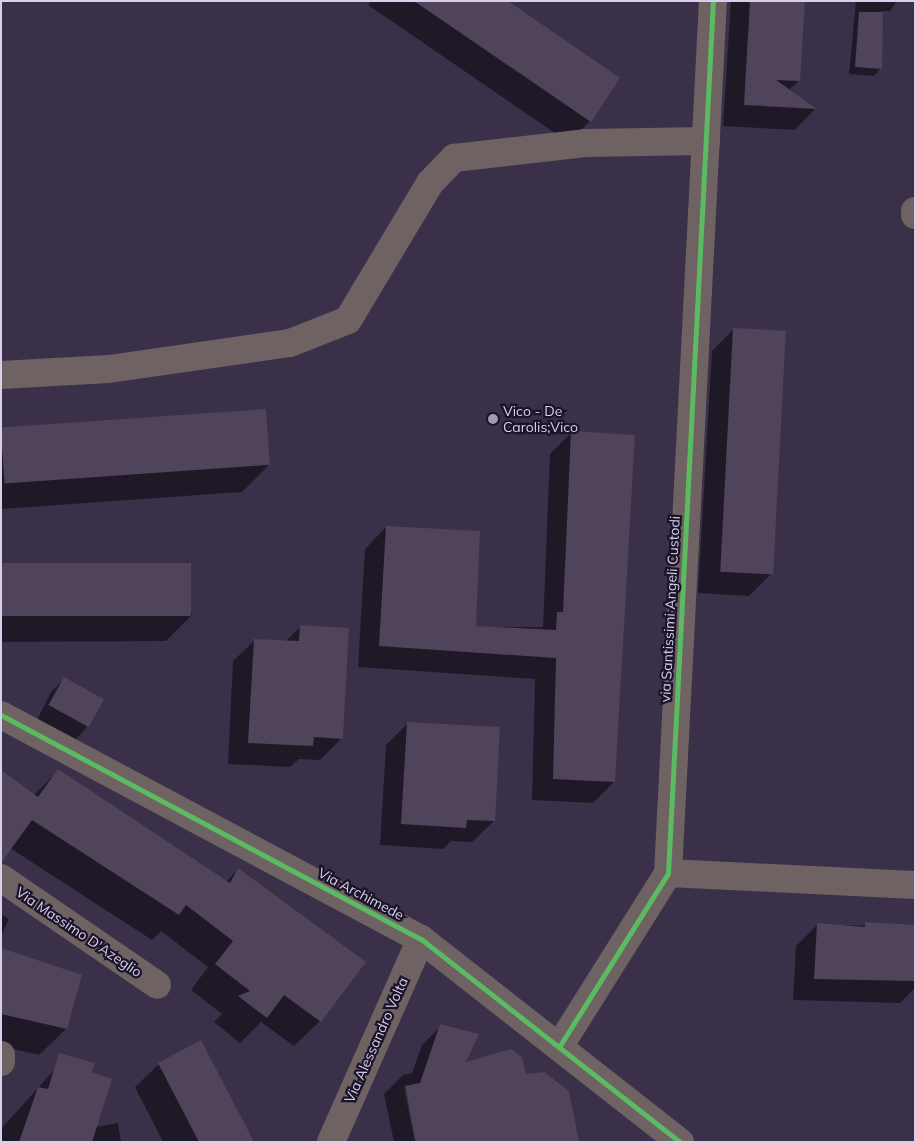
<!DOCTYPE html>
<html>
<head>
<meta charset="utf-8">
<style>
	body { margin:0 }
	#map { position:relative; width:916px; height:1143px; overflow:hidden; background:#3a304a; font-family:Mulish,sans-serif }
	div>[style] { position:absolute }
	.shadow>* { inset:0; background:#0007 }
	.building>* { inset:0; background:#4f4459; transform-origin:0 0 }
	.minor>* { height:28px; margin:-14px; padding:0 14px; transform-origin:14px; border-radius:14px; background:#6e6262 }
	.cycleway>* { height:5px; margin:-2.5px; padding:0 2.5px; transform-origin:2.5px; border-radius:2.5px; background:#5cba63 }
	.dots>* { width:14px; height:14px; translate:-50% -50%; box-sizing:border-box; border:2px solid #1b1429; border-radius:50% }
	span { translate:-50% -50%; white-space:nowrap; text-align:center; line-height:1.15; -webkit-text-stroke:4.5px #1b1429; paint-order:stroke }
	.poi-label { font-size:14px; color:#d7d0ed }
	.left { translate:0 -50%; text-align:left }
	.street-label { font-size:14px; color:#d7d0ed }
	.frame { position:absolute; inset:0; border:2px solid #d7d0ed; pointer-events:none }
</style>
</head>
<body>
<div id="map">
	<div class="shadow">
		<i style="clip-path:polygon(371px 1px,506px 1px,590px 121px,568px 142px,368px 5px)"></i>
		<i style="clip-path:polygon(731px 1px,803px 1px,799px 81px,789px 90px,815px 109px,795px 130px,723px 126px)"></i>
		<i style="clip-path:polygon(856px 1px,897px 1px,890px 11px,882px 11px,881px 68px,874px 76px,849px 74px)"></i>
		<i style="clip-path:polygon(733px 330px,771px 574px,749px 596px,698px 593px,712px 351px)"></i>
		<i style="clip-path:polygon(1px 428px,269px 465px,242px 492px,1px 509px)"></i>
		<i style="clip-path:polygon(572px 432px,614px 782px,593px 803px,532px 800px,535px 679px,358px 667px,365px 549px,386px 527px,475px 627px,543px 627px,550px 454px)"></i>
		<i style="clip-path:polygon(1px 564px,193px 614px,166px 641px,1px 642px)"></i>
		<i style="clip-path:polygon(301px 626px,342px 738px,320px 760px,299px 759px,290px 767px,228px 764px,233px 661px,255px 640px,285px 642px)"></i>
		<i style="clip-path:polygon(64px 679px,87px 727px,74px 741px,37px 720px,51px 692px)"></i>
		<i style="clip-path:polygon(407px 724px,494px 821px,472px 842px,451px 841px,443px 849px,380px 845px,386px 745px)"></i>
		<i style="clip-path:polygon(58px 771px,226px 882px,238px 869px,320px 1021px,294px 1046px,261px 1022px,240px 1043px,214px 1022px,222px 1014px,191px 990px,208px 967px,161px 931px,152px 940px,10px 848px,34px 795px)"></i>
		<i style="clip-path:polygon(1px 914px,9px 919px,1px 936px)"></i>
		<i style="clip-path:polygon(817px 925px,915px 926px,915px 988px,900px 1003px,793px 1000px,796px 946px)"></i>
		<i style="clip-path:polygon(1px 949px,66px 1029px,39px 1055px,1px 1046px)"></i>
		<i style="clip-path:polygon(441px 1026px,463px 1063px,418px 1142px,403px 1083px,415px 1142px,394px 1142px,384px 1094px,403px 1075px,412px 1073px,422px 1045px)"></i>
		<i style="clip-path:polygon(159px 1064px,253px 1142px,163px 1142px,135px 1087px)"></i>
		<i style="clip-path:polygon(55px 1069px,96px 1127px,118px 1123px,121px 1142px,1px 1142px,1px 1129px)"></i>
	</div>
	<div class="building">
		<i style="clip-path:polygon(414px 1px,508px 1px,620px 78px,591px 122px)"></i>
		<i style="clip-path:polygon(750px 1px,805px 1px,800px 81px,776px 80px,817px 109px,744px 105px)"></i>
		<i style="clip-path:polygon(859px 12px,883px 12px,882px 69px,855px 67px)"></i>
		<i style="left:733px;top:328px;width:53px;height:244px;rotate:3deg"></i>
		<i style="left:266px;top:409px;width:56px;height:266px;rotate:86deg"></i>
		<i style="clip-path:polygon(571px 431px,635px 435px,615px 782px,553px 779px,556px 658px,379px 646px,386px 526px,480px 531px,476px 626px,556px 630px,557px 612px,563px 612px)"></i>
		<i style="left:1px;top:563px;width:190px;height:53px"></i>
		<i style="clip-path:polygon(300px 625px,349px 628px,343px 739px,314px 737px,313px 746px,248px 743px,254px 639px,299px 641px)"></i>
		<i style="left:64px;top:677px;width:46px;height:32px;rotate:29deg"></i>
		<i style="clip-path:polygon(407px 722px,500px 727px,495px 821px,467px 820px,466px 828px,401px 824px)"></i>
		<i style="clip-path:polygon(58px 769px,230px 883px,238px 868px,366px 962px,321px 1022px,284px 995px,267px 1018px,238px 996px,250px 991px,215px 964px,233px 941px,186px 905px,179px 915px,32px 820px,1px 863px,1px 770px,38px 797px)"></i>
		<i style="clip-path:polygon(865px 922px,915px 925px,915px 981px,814px 979px,817px 923px,865px 927px)"></i>
		<i style="clip-path:polygon(1px 948px,82px 975px,67px 1029px,1px 1014px)"></i>
		<i style="clip-path:polygon(440px 1024px,479px 1034px,466px 1062px,511px 1049px,522px 1057px,526px 1074px,544px 1072px,569px 1091px,579px 1142px,416px 1142px,405px 1086px,420px 1083px)"></i>
		<i style="clip-path:polygon(201px 1040px,254px 1142px,199px 1142px,158px 1063px)"></i>
		<i style="clip-path:polygon(59px 1053px,95px 1063px,92px 1072px,112px 1079px,92px 1142px,19px 1142px,38px 1087px,48px 1089px)"></i>
	</div>
	<div class="minor">
		<i style="left:915px;top:211px;width:4px;rotate:90deg"></i>
		<i style="left:1px;top:375px;width:108px;rotate:-3.2deg"></i>
		<i style="left:109px;top:369px;width:183px;rotate:-8.2deg"></i>
		<i style="left:290px;top:343px;width:62px;rotate:-21.6deg"></i>
		<i style="left:348px;top:320px;width:160px;rotate:-59.1deg"></i>
		<i style="left:430px;top:183px;width:35px;rotate:-46deg"></i>
		<i style="left:454px;top:158px;width:132px;rotate:-6.5deg"></i>
		<i style="left:585px;top:143px;width:121px;rotate:-0.9deg"></i>
		<i style="left:1px;top:715px;width:476px;rotate:28.1deg"></i>
		<i style="left:421px;top:939px;width:329px;rotate:38.1deg"></i>
		<i style="left:668px;top:873px;width:247px;rotate:2.8deg"></i>
		<i style="left:1px;top:878px;width:189px;rotate:34.4deg"></i>
		<i style="left:559px;top:1047px;width:205px;rotate:-57.9deg"></i>
		<i style="left:668px;top:873px;width:873px;rotate:-87.05deg"></i>
		<i style="left:1px;top:1055px;width:7px;rotate:90deg"></i>
		<i style="left:331px;top:1142px;width:222px;rotate:-66.1deg"></i>
	</div>
	<div class="cycleway">
		<i style="left:1px;top:715px;width:476px;rotate:28.1deg"></i>
		<i style="left:421px;top:939px;width:329px;rotate:38.1deg"></i>
		<i style="left:559px;top:1047px;width:205px;rotate:-57.9deg"></i>
		<i style="left:668px;top:873px;width:873px;rotate:-87.05deg"></i>
	</div>
	<div class="dots">
		<i style="left:493px;top:419px;background:#a098b4"></i>
	</div>
	<div class="poi-label">
		<span class="left" style="left:503px;top:419px">Vico - De<br>Carolis;Vico</span>
	</div>
	<div class="street-label">
		<span style="left:670px;top:609px;rotate:-87deg">via Santissimi Angeli Custodi</span>
		<span style="left:361px;top:894px;rotate:28deg">Via Archimede</span>
		<span style="left:79px;top:932px;rotate:34deg">Via Massimo D'Azeglio</span>
		<span style="left:376px;top:1040px;rotate:-66deg">Via Alessandro Volta</span>
	</div>
	<div class="frame"></div>
</div>
</body>
</html>
